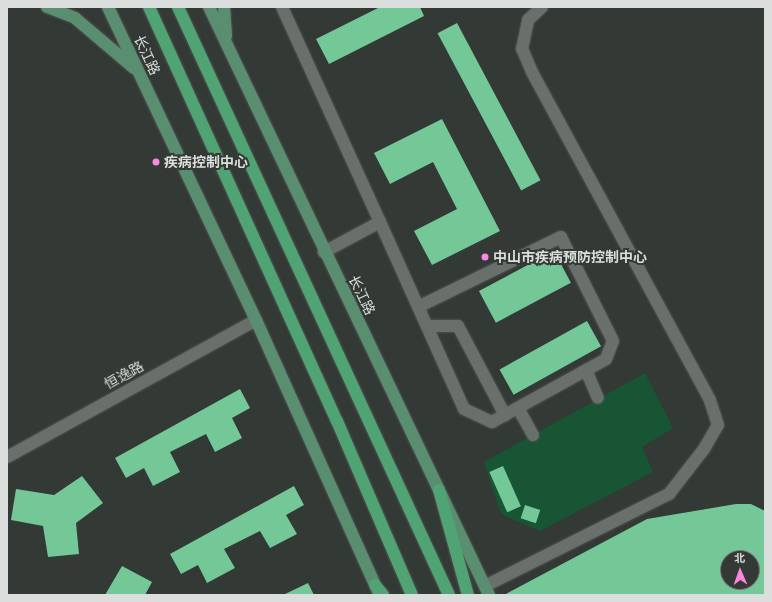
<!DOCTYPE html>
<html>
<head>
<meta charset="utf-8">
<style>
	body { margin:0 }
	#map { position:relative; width:772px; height:602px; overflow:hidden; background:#333935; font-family:"Work Sans","Noto Sans SC",sans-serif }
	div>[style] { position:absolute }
	.green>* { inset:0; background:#175535 }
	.building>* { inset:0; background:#74c796; transform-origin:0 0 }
	.roads { filter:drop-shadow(0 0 1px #515552) drop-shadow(0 0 1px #515552) }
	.minor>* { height:12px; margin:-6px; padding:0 6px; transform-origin:6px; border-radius:6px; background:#696f6b }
	.major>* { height:12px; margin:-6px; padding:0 6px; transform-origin:6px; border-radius:6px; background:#5a8e70 }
	.highway>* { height:12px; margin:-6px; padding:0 6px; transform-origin:6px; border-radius:6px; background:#50a373 }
	.dots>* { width:11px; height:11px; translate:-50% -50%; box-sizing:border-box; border:2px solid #333935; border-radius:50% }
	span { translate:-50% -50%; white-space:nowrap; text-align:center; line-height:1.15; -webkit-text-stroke:4px #333935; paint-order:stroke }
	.street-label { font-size:14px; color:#dbdedc }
	.poi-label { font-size:14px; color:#dbdedc; font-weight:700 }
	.left { translate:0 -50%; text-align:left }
	.frame { position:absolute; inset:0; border:8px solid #dbdedc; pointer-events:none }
	.north { position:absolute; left:720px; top:550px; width:40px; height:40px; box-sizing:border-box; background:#333935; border:1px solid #767b78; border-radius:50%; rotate:358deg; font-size:11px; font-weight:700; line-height:16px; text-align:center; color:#dbdedc }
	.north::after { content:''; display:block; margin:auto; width:14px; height:18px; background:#fd86e2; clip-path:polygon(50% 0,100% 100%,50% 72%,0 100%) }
</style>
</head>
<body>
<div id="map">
	<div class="green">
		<i style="clip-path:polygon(645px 373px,673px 428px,642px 447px,653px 472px,540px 531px,501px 514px,484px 462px)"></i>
	</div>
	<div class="building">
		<i style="clip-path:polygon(380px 7px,420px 7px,424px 16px,329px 64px,316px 39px)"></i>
		<i style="left:457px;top:23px;width:178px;height:22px;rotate:62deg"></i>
		<i style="clip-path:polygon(442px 119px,500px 231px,432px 265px,414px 231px,457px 209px,433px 162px,390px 184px,374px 153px)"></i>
		<i style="left:554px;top:251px;width:36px;height:85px;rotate:62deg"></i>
		<i style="left:587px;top:321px;width:29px;height:100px;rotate:61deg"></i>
		<i style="clip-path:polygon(240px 389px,250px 408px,232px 418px,242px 438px,215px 452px,206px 434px,170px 452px,180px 472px,153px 486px,144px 468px,126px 478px,115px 458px)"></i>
		<i style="left:503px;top:466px;width:44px;height:15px;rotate:66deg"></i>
		<i style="clip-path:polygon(82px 476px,103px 503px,76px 523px,79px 554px,48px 557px,43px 526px,11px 520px,16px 489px,54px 495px)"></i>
		<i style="clip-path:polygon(294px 486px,304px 505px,286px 515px,297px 534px,270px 548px,260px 531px,224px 549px,235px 568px,207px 583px,198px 565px,181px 574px,170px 554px)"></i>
		<i style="clip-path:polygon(evenodd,736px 504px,751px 504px,765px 511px,765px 595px,504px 595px,647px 519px,736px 504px,728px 558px,752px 558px,752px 582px,728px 582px,728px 558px)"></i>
		<i style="left:525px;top:505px;width:16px;height:14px;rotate:18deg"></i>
		<i style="clip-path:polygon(122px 566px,152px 582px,145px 595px,105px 595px)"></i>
		<i style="clip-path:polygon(308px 583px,314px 595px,283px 595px)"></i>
	</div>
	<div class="roads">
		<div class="minor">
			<i style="left:282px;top:7px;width:236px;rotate:65.5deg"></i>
			<i style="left:380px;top:222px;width:64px;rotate:151.8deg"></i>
			<i style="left:380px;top:222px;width:205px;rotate:65.8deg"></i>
			<i style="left:464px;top:409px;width:31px;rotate:25deg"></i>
			<i style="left:492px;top:422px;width:130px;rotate:-28.9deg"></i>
			<i style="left:606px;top:359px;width:19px;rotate:-69deg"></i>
			<i style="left:613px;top:341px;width:116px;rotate:-116.6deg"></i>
			<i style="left:561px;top:237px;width:159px;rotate:153.9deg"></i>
			<i style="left:427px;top:326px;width:31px"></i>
			<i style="left:458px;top:326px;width:101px;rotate:62.2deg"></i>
			<i style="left:586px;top:370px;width:30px;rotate:67deg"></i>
			<i style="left:518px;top:408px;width:31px;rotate:61deg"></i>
			<i style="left:7px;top:457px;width:284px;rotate:-28.8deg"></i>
			<i style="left:485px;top:586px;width:206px;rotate:-26.6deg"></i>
			<i style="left:669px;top:494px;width:57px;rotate:-52.1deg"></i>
			<i style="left:704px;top:449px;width:28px;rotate:-60deg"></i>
			<i style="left:718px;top:425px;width:26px;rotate:-108deg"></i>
			<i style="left:710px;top:400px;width:373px;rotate:-118.5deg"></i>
			<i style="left:532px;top:72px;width:25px;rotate:-113deg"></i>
			<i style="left:522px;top:49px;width:30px;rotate:-78deg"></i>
			<i style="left:528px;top:20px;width:19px;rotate:-43deg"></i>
		</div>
		<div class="major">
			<i style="left:47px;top:7px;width:30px;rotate:21deg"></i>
			<i style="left:75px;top:18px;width:77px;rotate:40.3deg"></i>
			<i style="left:108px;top:7px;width:346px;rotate:64.7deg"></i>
			<i style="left:256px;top:320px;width:300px;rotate:65.8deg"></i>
			<i style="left:209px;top:7px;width:651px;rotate:64.54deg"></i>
			<i style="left:224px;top:7px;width:29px;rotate:86deg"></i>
		</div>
		<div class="highway">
			<i style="left:149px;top:7px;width:455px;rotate:65.6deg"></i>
			<i style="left:337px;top:421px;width:189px;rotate:66.7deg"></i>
			<i style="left:178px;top:7px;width:647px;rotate:65.26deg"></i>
			<i style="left:439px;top:490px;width:109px;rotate:74.6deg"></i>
			<i style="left:375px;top:585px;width:13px;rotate:51deg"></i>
		</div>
	</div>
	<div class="dots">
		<i style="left:156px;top:162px;background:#fd86e2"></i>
		<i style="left:485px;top:257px;background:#fd86e2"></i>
	</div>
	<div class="street-label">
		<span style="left:147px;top:55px;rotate:65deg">长江路</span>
		<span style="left:362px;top:295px;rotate:64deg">长江路</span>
		<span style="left:124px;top:375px;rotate:-29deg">恒逸路</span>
	</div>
	<div class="poi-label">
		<span class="left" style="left:164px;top:162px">疾病控制中心</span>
		<span class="left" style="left:493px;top:257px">中山市疾病预防控制中心</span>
	</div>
	<div class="frame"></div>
	<div class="north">北</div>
</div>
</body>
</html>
